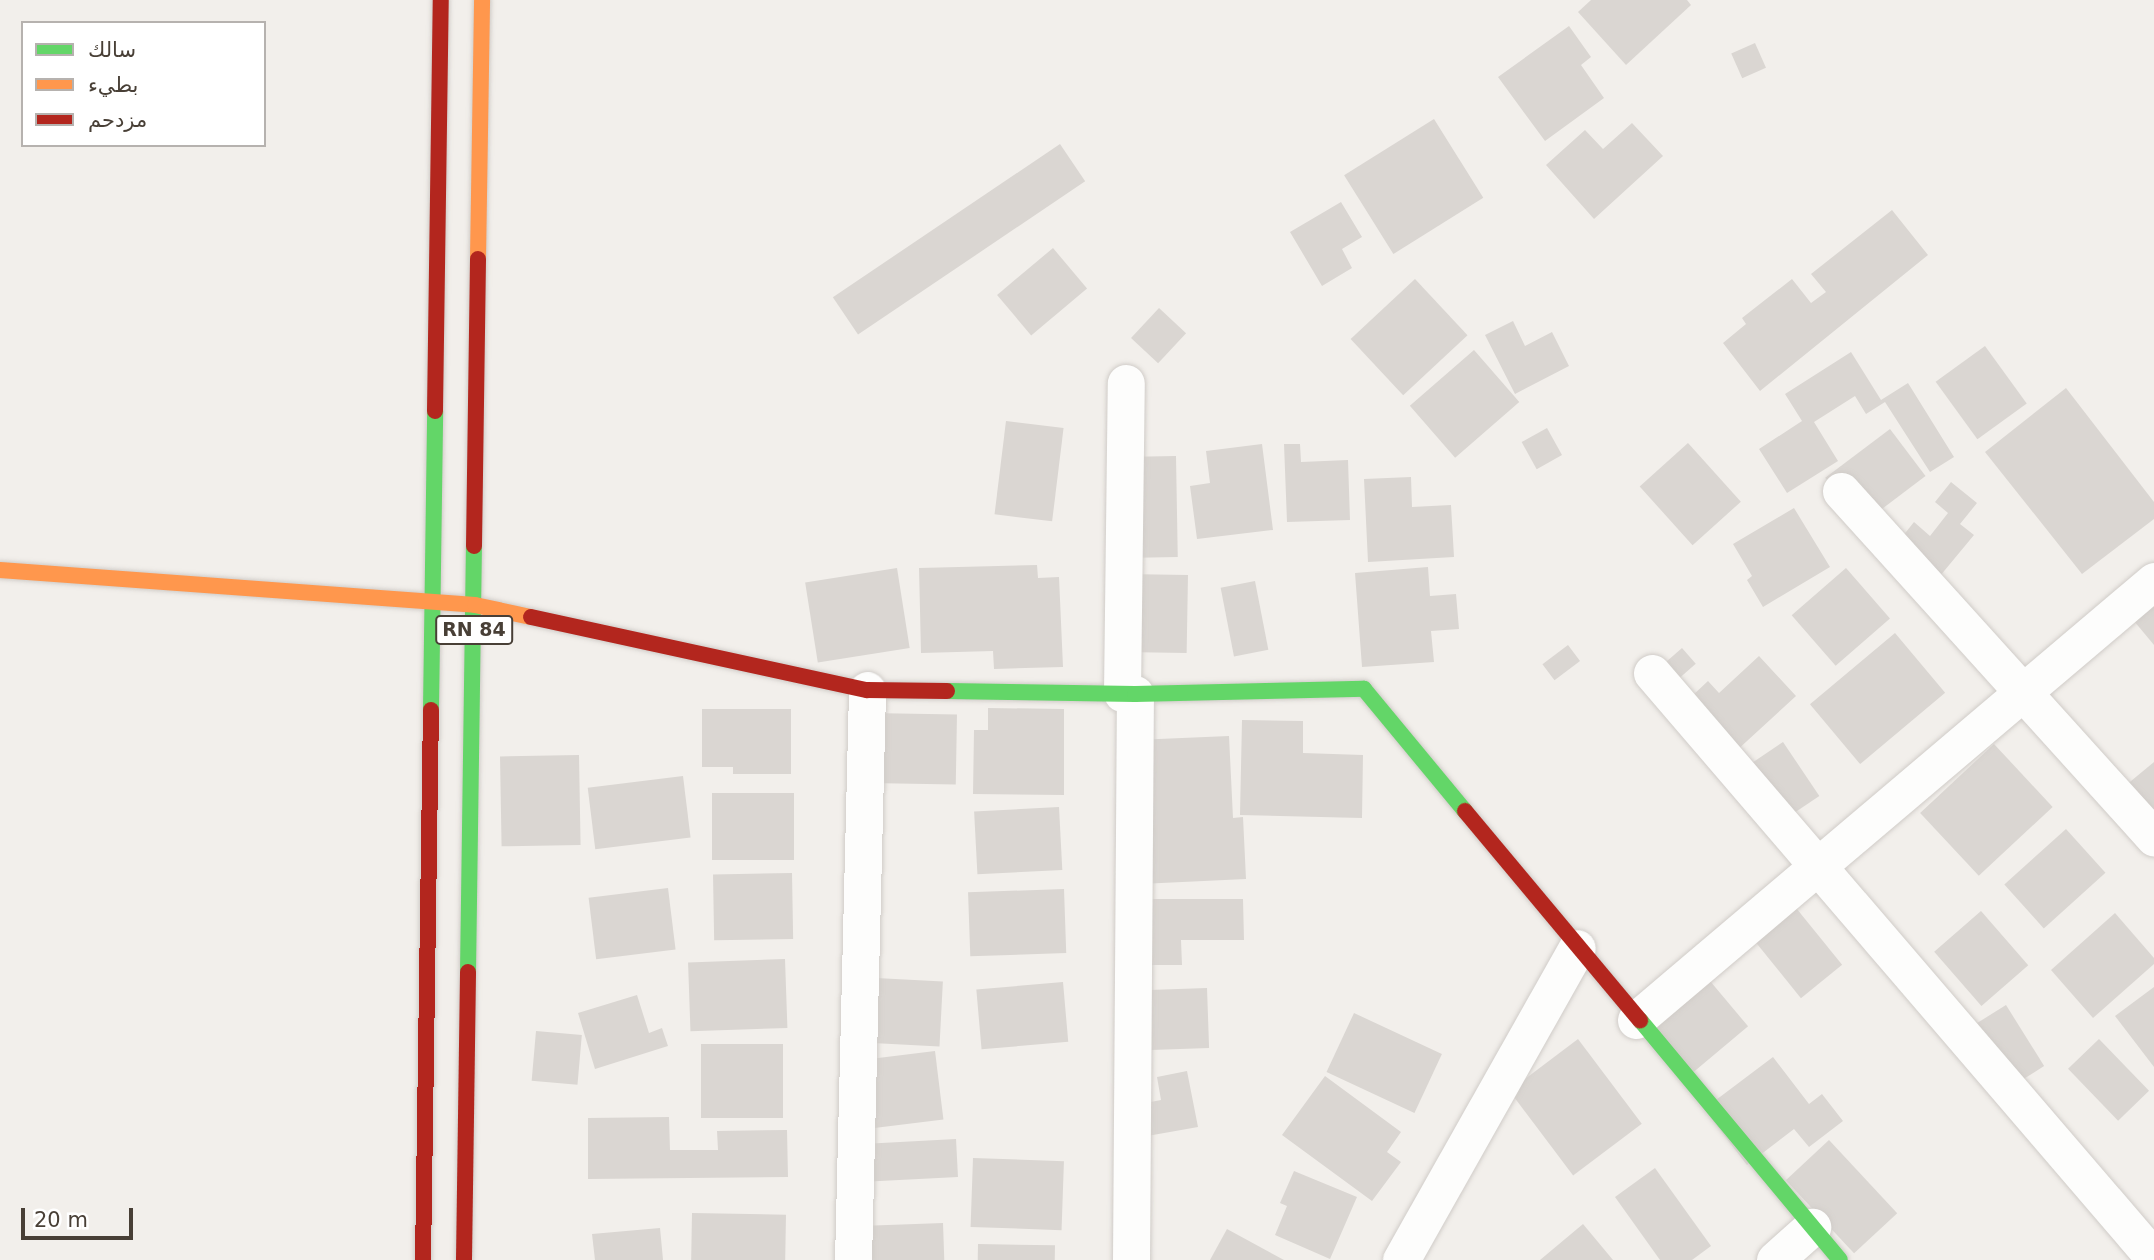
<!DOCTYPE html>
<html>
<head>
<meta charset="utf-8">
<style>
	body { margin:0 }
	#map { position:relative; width:2154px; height:1260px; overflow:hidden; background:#f2efeb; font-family:"DejaVu Sans",Cairo,sans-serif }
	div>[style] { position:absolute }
	.building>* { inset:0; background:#dad6d2; transform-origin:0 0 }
	.roads { filter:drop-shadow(0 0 2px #d0ccc8) drop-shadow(0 0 2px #d0ccc8) }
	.street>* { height:37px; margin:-18.5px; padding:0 18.5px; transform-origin:18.5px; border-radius:18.5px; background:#fdfdfc }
	.fast>* { height:16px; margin:-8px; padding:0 8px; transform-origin:8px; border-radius:8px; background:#63d668 }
	.slow>* { height:16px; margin:-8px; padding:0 8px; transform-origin:8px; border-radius:8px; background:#ff974d }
	.jam>* { height:16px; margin:-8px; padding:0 8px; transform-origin:8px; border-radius:8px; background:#b3261e }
	span { translate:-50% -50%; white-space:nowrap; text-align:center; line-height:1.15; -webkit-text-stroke:5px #fff; paint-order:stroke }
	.shield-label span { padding:2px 5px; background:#fff; border:2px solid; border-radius:5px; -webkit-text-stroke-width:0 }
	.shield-label { font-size:19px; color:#483f36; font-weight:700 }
	.legend { position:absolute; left:21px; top:21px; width:245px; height:126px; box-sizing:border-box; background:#fff; border:2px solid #b6b2af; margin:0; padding:9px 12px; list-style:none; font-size:21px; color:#483f36 }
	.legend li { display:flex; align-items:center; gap:14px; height:35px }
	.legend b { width:35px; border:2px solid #b6b2af }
	.scale { position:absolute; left:21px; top:1208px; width:112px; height:32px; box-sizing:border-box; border:4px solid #483f36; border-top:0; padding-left:9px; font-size:21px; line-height:24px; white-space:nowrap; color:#483f36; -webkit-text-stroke:5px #fff; paint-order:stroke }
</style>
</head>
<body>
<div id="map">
	<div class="building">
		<i style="clip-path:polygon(1591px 0,1687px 0,1691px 5px,1626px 65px,1578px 12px)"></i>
		<i style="clip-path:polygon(1569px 26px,1591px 57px,1581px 65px,1604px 98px,1545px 141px,1498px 77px)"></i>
		<i style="left:1755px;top:43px;width:27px;height:26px;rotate:66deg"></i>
		<i style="left:1434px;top:119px;width:93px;height:106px;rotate:58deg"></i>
		<i style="clip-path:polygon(1632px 123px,1663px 156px,1594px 219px,1546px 165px,1585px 130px,1603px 149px)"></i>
		<i style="left:1060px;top:144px;width:45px;height:274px;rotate:56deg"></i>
		<i style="clip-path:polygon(1341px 202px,1362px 237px,1342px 249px,1352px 268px,1322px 286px,1290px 232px)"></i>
		<i style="clip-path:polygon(1892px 210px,1928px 255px,1760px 391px,1723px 343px,1746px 324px,1742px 318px,1792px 279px,1811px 303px,1826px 292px,1811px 274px)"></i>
		<i style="left:1053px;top:248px;width:53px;height:73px;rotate:50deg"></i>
		<i style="left:1415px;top:279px;width:77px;height:88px;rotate:47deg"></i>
		<i style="left:1159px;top:308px;width:37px;height:41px;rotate:43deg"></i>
		<i style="clip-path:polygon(1513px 321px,1525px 346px,1552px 332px,1569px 366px,1515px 394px,1485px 335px)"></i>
		<i style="left:1985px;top:346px;width:71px;height:61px;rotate:54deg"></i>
		<i style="left:1474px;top:350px;width:69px;height:85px;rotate:49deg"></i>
		<i style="clip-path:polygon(1851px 352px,1881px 400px,1908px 383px,1954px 457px,1930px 472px,1885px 402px,1866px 414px,1855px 396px,1814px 422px,1838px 461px,1787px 493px,1759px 449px,1802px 421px,1785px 394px)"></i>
		<i style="clip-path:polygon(2066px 388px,2154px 502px,2154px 519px,2082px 574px,1985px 452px)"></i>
		<i style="left:1006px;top:421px;width:58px;height:94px;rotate:7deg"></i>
		<i style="left:1547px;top:428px;width:31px;height:29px;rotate:61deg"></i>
		<i style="left:1890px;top:429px;width:59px;height:81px;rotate:53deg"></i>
		<i style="left:1688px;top:443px;width:79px;height:65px;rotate:48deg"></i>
		<i style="clip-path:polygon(1262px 444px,1273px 530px,1197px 539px,1190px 486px,1210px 483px,1206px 451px)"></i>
		<i style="clip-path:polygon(1284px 444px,1300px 444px,1301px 462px,1348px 460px,1350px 520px,1287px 522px)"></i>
		<i style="left:1176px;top:456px;width:101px;height:68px;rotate:89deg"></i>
		<i style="clip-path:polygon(1411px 477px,1412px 507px,1451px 505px,1454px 557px,1368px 562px,1364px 479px)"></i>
		<i style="clip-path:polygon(1951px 482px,1977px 503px,1960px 524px,1974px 535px,1935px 582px,1894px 547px,1914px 522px,1930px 536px,1948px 513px,1935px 502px)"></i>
		<i style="clip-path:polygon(1794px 508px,1830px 567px,1763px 607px,1747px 580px,1752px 576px,1733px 544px)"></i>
		<i style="clip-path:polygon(1037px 565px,1038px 578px,1059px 577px,1063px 667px,994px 669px,993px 651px,921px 653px,919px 568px)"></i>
		<i style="clip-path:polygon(1428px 567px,1430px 596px,1456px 594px,1459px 629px,1431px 631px,1434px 662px,1362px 667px,1355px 573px)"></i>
		<i style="left:897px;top:568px;width:81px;height:93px;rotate:81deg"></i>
		<i style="left:1846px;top:568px;width:67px;height:72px;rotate:49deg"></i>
		<i style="left:1125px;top:574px;width:63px;height:78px;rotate:1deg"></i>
		<i style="left:1255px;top:581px;width:70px;height:35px;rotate:79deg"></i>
		<i style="clip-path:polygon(2154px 584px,2154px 645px,2124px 609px)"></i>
		<i style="left:1895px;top:633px;width:78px;height:111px;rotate:50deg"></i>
		<i style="left:1568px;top:645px;width:20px;height:32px;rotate:53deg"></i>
		<i style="left:1682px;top:648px;width:21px;height:22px;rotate:49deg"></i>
		<i style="clip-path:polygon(1759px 656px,1796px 696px,1723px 763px,1676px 711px,1708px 681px,1719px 693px)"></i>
		<i style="clip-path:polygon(988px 708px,1064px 709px,1064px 795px,973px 794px,974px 730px,988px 730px)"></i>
		<i style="clip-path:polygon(702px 709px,791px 709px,791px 774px,733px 774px,733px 767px,702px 767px)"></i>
		<i style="left:870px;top:713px;width:87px;height:70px;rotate:1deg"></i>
		<i style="clip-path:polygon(1242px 720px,1303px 721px,1303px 753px,1363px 755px,1362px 818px,1240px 815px)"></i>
		<i style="clip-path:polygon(1229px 736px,1233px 818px,1243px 817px,1246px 879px,1140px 884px,1135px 740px)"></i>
		<i style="left:1783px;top:742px;width:65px;height:63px;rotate:56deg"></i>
		<i style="left:1994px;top:744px;width:86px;height:101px;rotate:47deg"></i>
		<i style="left:579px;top:755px;width:90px;height:79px;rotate:89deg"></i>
		<i style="clip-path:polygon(2154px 762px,2154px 821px,2125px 786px)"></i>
		<i style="left:683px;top:776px;width:62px;height:96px;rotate:83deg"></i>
		<i style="left:712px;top:793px;width:82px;height:67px"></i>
		<i style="left:1059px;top:807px;width:63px;height:85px;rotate:87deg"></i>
		<i style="left:2066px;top:829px;width:59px;height:83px;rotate:48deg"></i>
		<i style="left:792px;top:873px;width:66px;height:79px;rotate:89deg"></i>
		<i style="left:668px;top:888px;width:62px;height:80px;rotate:83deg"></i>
		<i style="left:1064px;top:889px;width:64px;height:96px;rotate:88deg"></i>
		<i style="left:1788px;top:898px;width:86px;height:53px;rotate:51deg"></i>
		<i style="clip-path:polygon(1136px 899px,1243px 899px,1244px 940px,1181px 940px,1182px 965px,1136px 965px)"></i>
		<i style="left:1981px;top:911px;width:72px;height:62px;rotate:49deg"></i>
		<i style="clip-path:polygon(2115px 913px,2154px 958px,2154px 964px,2093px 1018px,2051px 970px)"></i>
		<i style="left:785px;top:959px;width:69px;height:97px;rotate:88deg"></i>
		<i style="left:1705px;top:975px;width:67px;height:84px;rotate:50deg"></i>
		<i style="left:857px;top:977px;width:86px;height:65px;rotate:3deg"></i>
		<i style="left:1063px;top:982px;width:60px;height:87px;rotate:85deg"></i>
		<i style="clip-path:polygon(2154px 987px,2154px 1067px,2115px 1016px)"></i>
		<i style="left:1207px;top:988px;width:60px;height:80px;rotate:88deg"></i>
		<i style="clip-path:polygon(637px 995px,649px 1033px,662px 1028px,668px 1046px,595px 1069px,578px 1013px)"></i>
		<i style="left:2006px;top:1005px;width:72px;height:58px;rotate:58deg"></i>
		<i style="left:1354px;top:1013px;width:97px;height:65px;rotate:25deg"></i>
		<i style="left:536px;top:1031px;width:46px;height:50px;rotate:5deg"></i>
		<i style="left:1578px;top:1039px;width:106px;height:86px;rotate:53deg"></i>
		<i style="left:2099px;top:1039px;width:72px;height:43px;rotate:46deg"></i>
		<i style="left:701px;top:1044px;width:82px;height:74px"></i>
		<i style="left:935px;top:1051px;width:69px;height:88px;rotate:83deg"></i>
		<i style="clip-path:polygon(1773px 1057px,1809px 1104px,1822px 1094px,1843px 1121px,1809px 1147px,1794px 1129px,1747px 1165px,1704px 1109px)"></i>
		<i style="clip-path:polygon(1187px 1071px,1198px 1127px,1136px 1138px,1130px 1106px,1161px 1100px,1157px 1077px)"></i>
		<i style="clip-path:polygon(1325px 1076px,1401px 1132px,1387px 1152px,1401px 1162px,1372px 1201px,1282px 1135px)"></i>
		<i style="clip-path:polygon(669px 1117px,670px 1150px,718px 1150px,717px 1131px,787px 1130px,788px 1177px,588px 1179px,588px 1118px)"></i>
		<i style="left:956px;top:1139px;width:38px;height:98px;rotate:87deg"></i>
		<i style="left:1829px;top:1140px;width:100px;height:59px;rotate:47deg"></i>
		<i style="left:973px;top:1158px;width:91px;height:69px;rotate:2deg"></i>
		<i style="clip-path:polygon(1655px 1168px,1711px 1246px,1692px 1260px,1660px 1260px,1615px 1197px)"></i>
		<i style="clip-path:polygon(1294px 1171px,1357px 1197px,1330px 1259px,1275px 1235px,1287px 1206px,1280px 1203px)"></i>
		<i style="left:692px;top:1213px;width:94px;height:47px;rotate:1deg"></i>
		<i style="left:943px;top:1223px;width:37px;height:76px;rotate:88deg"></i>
		<i style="clip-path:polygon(1583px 1224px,1613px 1260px,1540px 1260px)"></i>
		<i style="clip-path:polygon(660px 1228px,663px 1260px,595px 1260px,592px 1234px)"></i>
		<i style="clip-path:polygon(1227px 1229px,1284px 1260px,1210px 1260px)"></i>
		<i style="left:978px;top:1244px;width:77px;height:16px;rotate:1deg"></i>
	</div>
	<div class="roads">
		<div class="street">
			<i style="left:1841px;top:491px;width:467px;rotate:47.9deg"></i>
			<i style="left:1652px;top:673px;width:771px;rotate:49.37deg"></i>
			<i style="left:1122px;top:693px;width:310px;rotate:-89.3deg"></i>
			<i style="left:1636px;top:1020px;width:679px;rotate:-40.28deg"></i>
			<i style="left:853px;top:1260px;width:570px;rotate:-88.59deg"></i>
			<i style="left:1131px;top:1260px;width:566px;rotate:-89.6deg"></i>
			<i style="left:1401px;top:1260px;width:358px;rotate:-60.6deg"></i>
			<i style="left:1775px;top:1260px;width:50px;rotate:-41.7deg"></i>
		</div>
		<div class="fast">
			<i style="left:947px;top:691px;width:188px;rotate:0.9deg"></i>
			<i style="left:1135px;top:694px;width:229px;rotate:-1.3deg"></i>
			<i style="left:1364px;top:689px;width:158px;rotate:50.4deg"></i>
			<i style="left:431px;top:710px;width:299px;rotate:-89.2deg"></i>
			<i style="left:468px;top:972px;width:426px;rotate:-89.2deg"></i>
			<i style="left:1640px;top:1020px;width:312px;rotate:50.2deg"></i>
		</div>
		<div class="slow">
			<i style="left:478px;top:259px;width:259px;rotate:-89.1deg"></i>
			<i style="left:0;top:570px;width:476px;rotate:4.2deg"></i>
			<i style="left:475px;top:605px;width:57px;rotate:12.1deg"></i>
		</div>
		<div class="jam">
			<i style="left:435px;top:411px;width:411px;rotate:-89.2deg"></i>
			<i style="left:474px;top:546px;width:287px;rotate:-89.2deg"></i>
			<i style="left:531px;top:617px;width:344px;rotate:12.3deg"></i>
			<i style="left:867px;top:690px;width:80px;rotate:0.7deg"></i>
			<i style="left:1465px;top:811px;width:273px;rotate:50.1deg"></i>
			<i style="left:423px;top:1260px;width:550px;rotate:-89.17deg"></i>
			<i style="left:464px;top:1260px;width:288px;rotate:-89.2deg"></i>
		</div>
	</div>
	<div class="shield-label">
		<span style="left:474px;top:630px">RN 84</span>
	</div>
	<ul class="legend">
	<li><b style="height:9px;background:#63d668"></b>سالك</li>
	<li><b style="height:9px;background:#ff974d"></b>بطيء</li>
	<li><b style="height:9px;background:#b3261e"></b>مزدحم</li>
	</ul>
	<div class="scale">20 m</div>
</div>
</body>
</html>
